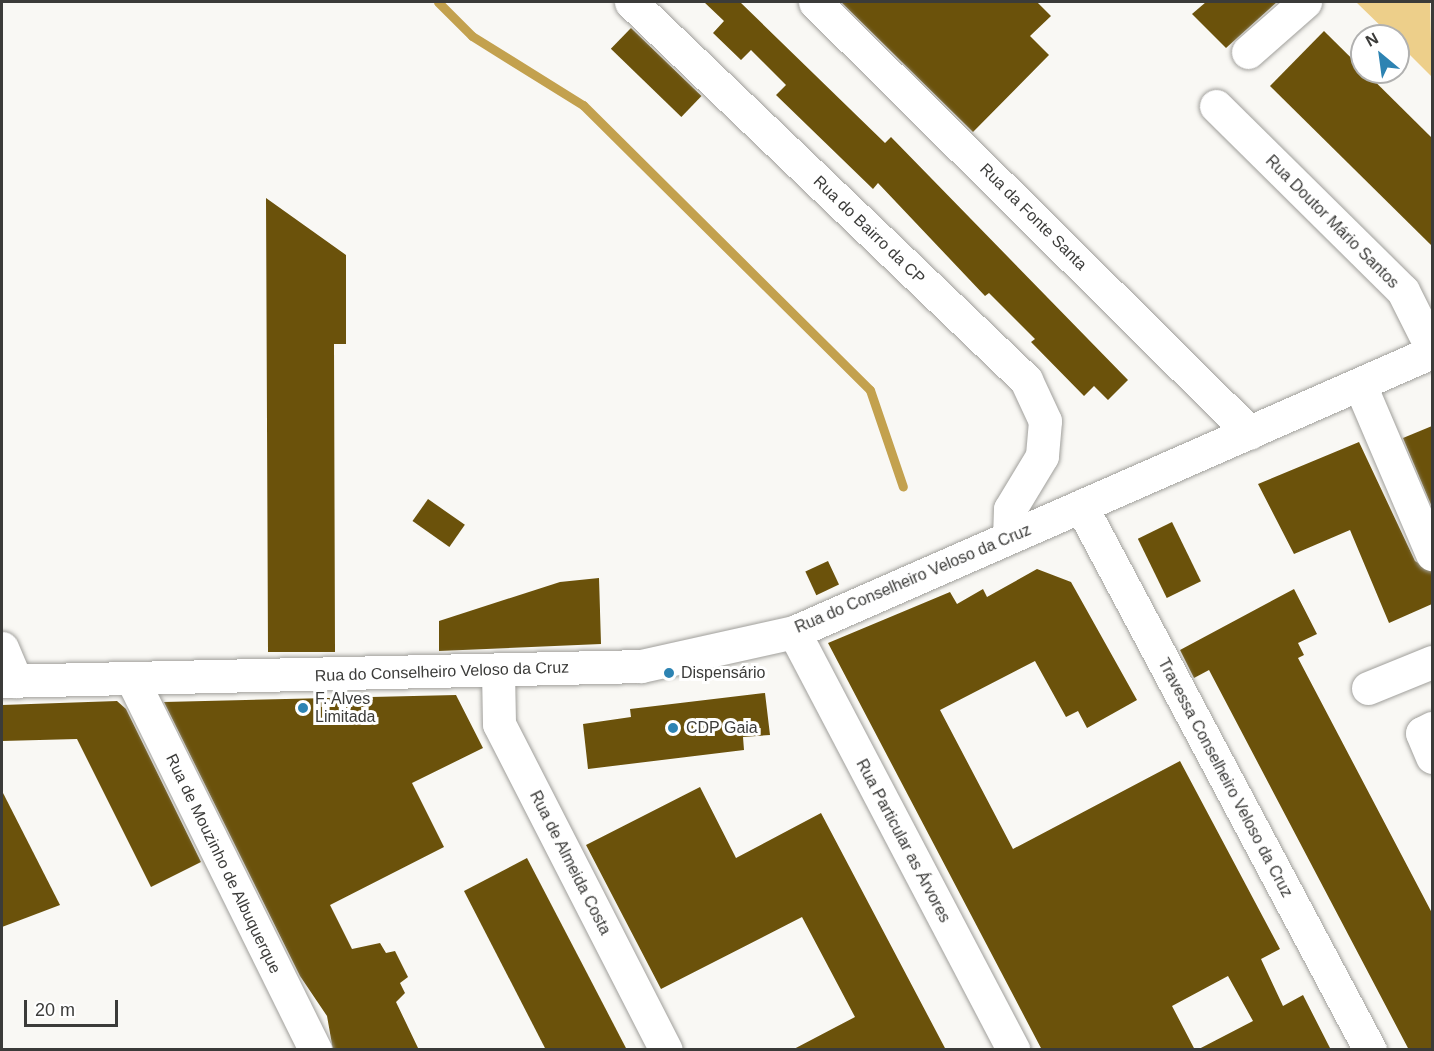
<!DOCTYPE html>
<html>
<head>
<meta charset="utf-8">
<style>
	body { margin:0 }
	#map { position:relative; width:1434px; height:1051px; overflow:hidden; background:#f9f8f4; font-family:Arial,sans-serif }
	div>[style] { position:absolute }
	.green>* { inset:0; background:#edcf8a }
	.stream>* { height:9px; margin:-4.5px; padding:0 4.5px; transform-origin:4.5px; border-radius:4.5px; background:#c3a14e }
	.building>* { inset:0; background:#6b520b; transform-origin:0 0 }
	.roads { filter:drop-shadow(0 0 2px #a09f9b) drop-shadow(0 0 2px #a09f9b) }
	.minor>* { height:33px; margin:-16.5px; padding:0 16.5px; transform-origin:16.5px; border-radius:16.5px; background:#fff }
	.major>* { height:33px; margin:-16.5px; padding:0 16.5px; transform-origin:16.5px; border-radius:16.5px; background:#fff }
	.dots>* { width:16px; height:16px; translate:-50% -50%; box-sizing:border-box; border:3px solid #fff; border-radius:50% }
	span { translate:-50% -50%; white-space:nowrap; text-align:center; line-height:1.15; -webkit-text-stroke:6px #fff; paint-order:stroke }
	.street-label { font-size:16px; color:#3b3b39 }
	.poi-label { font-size:16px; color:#3b3b39 }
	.left { translate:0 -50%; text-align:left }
	.frame { position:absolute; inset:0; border:3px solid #3b3b39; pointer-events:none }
	.north { position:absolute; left:1350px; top:24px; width:60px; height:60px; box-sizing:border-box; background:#fff; border:2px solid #b1b1b0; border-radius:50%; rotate:331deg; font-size:16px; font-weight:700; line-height:24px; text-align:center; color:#3b3b39 }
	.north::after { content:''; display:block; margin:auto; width:21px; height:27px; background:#2d83b2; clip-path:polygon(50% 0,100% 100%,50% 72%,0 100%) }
	.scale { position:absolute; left:24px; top:1000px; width:94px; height:27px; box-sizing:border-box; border:3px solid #3b3b39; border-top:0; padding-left:8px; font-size:18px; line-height:21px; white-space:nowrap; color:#3b3b39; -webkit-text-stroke:4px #fff; paint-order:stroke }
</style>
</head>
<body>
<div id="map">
	<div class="green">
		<i style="clip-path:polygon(1356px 2px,1430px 2px,1432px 77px,1398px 43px,1398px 36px,1391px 36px)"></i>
	</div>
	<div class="stream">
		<i style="left:438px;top:2px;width:48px;rotate:45deg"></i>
		<i style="left:472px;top:36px;width:131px;rotate:31.9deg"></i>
		<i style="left:583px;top:105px;width:404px;rotate:44.8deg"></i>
		<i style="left:870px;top:390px;width:102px;rotate:71.2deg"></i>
	</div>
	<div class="building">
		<i style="clip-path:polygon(704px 2px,740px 2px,885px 143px,891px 137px,1128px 380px,1108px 400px,1094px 386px,1084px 396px,1031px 342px,1035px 339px,989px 293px,985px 296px,878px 183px,873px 189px,776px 95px,786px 85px,751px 50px,741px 60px,713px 33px,724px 21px)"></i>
		<i style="clip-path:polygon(841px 2px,1037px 2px,1051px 16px,1030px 36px,1049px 55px,973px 132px)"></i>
		<i style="clip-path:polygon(1206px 2px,1277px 2px,1226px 48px,1192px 14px)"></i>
		<i style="left:631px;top:28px;width:98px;height:29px;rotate:44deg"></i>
		<i style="clip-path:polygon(1324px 31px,1432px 138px,1432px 246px,1270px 86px)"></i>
		<i style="clip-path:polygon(266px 198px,346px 255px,346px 344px,334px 344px,335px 652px,268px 652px)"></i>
		<i style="clip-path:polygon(1432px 426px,1432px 507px,1403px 438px)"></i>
		<i style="clip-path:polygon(1359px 442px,1415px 561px,1432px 572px,1432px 604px,1389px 623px,1350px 530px,1294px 554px,1258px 484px)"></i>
		<i style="left:428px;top:499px;width:45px;height:27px;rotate:35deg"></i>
		<i style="left:1172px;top:522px;width:66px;height:38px;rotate:64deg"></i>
		<i style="left:828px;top:561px;width:26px;height:25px;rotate:65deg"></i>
		<i style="clip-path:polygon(1037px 569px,1071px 582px,1137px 700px,1087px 728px,1078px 711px,1066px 717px,1035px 661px,940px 710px,1013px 849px,1180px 761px,1280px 949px,1261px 959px,1283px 1006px,1303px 995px,1331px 1050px,1197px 1050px,1253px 1021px,1228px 976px,1172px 1006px,1195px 1050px,1042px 1050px,828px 643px,950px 592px,957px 604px,983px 589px,987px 597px)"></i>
		<i style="clip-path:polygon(599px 578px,601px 644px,439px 651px,439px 621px,560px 582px)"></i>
		<i style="clip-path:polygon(1294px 589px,1317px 634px,1298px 643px,1304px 655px,1298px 658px,1432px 913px,1432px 1050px,1409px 1050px,1209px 670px,1194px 678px,1180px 650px)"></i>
		<i style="clip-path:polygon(765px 693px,770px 735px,743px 737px,744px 750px,588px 769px,583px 724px,631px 717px,630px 709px)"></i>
		<i style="clip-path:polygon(456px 695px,483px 748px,412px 783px,444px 847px,330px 905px,352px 949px,380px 943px,386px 953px,395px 951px,408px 977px,400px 983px,405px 993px,396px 1002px,419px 1050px,333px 1050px,327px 1016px,300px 976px,164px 702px)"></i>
		<i style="clip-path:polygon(117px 701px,126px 709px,201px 862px,151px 887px,77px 739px,2px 741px,2px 705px)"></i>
		<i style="clip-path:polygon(700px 787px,736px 858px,821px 813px,946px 1050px,792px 1050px,855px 1017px,802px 917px,661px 989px,586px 845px)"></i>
		<i style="clip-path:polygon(2px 791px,60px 905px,2px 927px)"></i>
		<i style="clip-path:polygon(527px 858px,588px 975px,627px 1050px,546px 1050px,464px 891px)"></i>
	</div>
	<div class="roads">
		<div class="minor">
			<i style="left:631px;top:2px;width:547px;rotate:43.74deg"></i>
			<i style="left:1026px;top:380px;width:45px;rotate:65.1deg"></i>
			<i style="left:1045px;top:421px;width:35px;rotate:95deg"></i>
			<i style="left:1042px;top:456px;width:62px;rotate:121.1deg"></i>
			<i style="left:1010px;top:509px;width:28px;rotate:92deg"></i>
			<i style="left:815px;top:2px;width:612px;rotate:44.74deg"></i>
			<i style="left:1248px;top:52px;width:76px;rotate:-41.3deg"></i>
			<i style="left:1216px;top:106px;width:263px;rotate:44.7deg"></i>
			<i style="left:1403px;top:291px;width:65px;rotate:63.4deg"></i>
			<i style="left:1360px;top:385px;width:184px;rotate:66.9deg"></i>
			<i style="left:1081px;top:506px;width:616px;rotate:62.02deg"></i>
			<i style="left:794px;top:632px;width:472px;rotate:62.3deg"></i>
			<i style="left:2px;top:648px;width:36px;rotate:67deg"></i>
			<i style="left:498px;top:671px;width:53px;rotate:88.9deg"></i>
			<i style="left:499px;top:724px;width:366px;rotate:62.9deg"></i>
			<i style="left:132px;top:679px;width:414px;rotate:63.7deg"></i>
			<i style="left:1368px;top:688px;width:69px;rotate:-22.1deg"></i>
			<i style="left:1432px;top:728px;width:11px;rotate:153deg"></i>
			<i style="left:1422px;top:733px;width:26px;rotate:67deg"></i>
		</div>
		<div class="major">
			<i style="left:2px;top:681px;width:639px;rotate:-1.34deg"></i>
			<i style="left:641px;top:666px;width:157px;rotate:-12.5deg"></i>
			<i style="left:794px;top:632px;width:697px;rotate:-23.7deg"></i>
		</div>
	</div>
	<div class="dots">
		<i style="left:669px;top:673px;background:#2d83b2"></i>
		<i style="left:303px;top:708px;background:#2d83b2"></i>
		<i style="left:673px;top:728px;background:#2d83b2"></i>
	</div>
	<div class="street-label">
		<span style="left:1033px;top:217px;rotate:45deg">Rua da Fonte Santa</span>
		<span style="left:1332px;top:222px;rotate:45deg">Rua Doutor Mário Santos</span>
		<span style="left:869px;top:230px;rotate:44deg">Rua do Bairro da CP</span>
		<span style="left:913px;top:579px;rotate:-23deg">Rua do Conselheiro Veloso da Cruz</span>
		<span style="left:442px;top:672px;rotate:-2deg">Rua do Conselheiro Veloso da Cruz</span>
		<span style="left:1225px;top:778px;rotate:62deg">Travessa Conselheiro Veloso da Cruz</span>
		<span style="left:903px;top:841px;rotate:62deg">Rua Particular as Árvores</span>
		<span style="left:570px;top:863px;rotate:63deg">Rua de Almeida Costa</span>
		<span style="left:223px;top:864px;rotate:64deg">Rua de Mouzinho de Albuquerque</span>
	</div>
	<div class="poi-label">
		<span class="left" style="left:681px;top:673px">Dispensário</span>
		<span class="left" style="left:315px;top:708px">F. Alves<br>Limitada</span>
		<span class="left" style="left:686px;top:728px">CDP Gaia</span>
	</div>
	<div class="frame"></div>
	<div class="north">N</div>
	<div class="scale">20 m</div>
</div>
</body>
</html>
